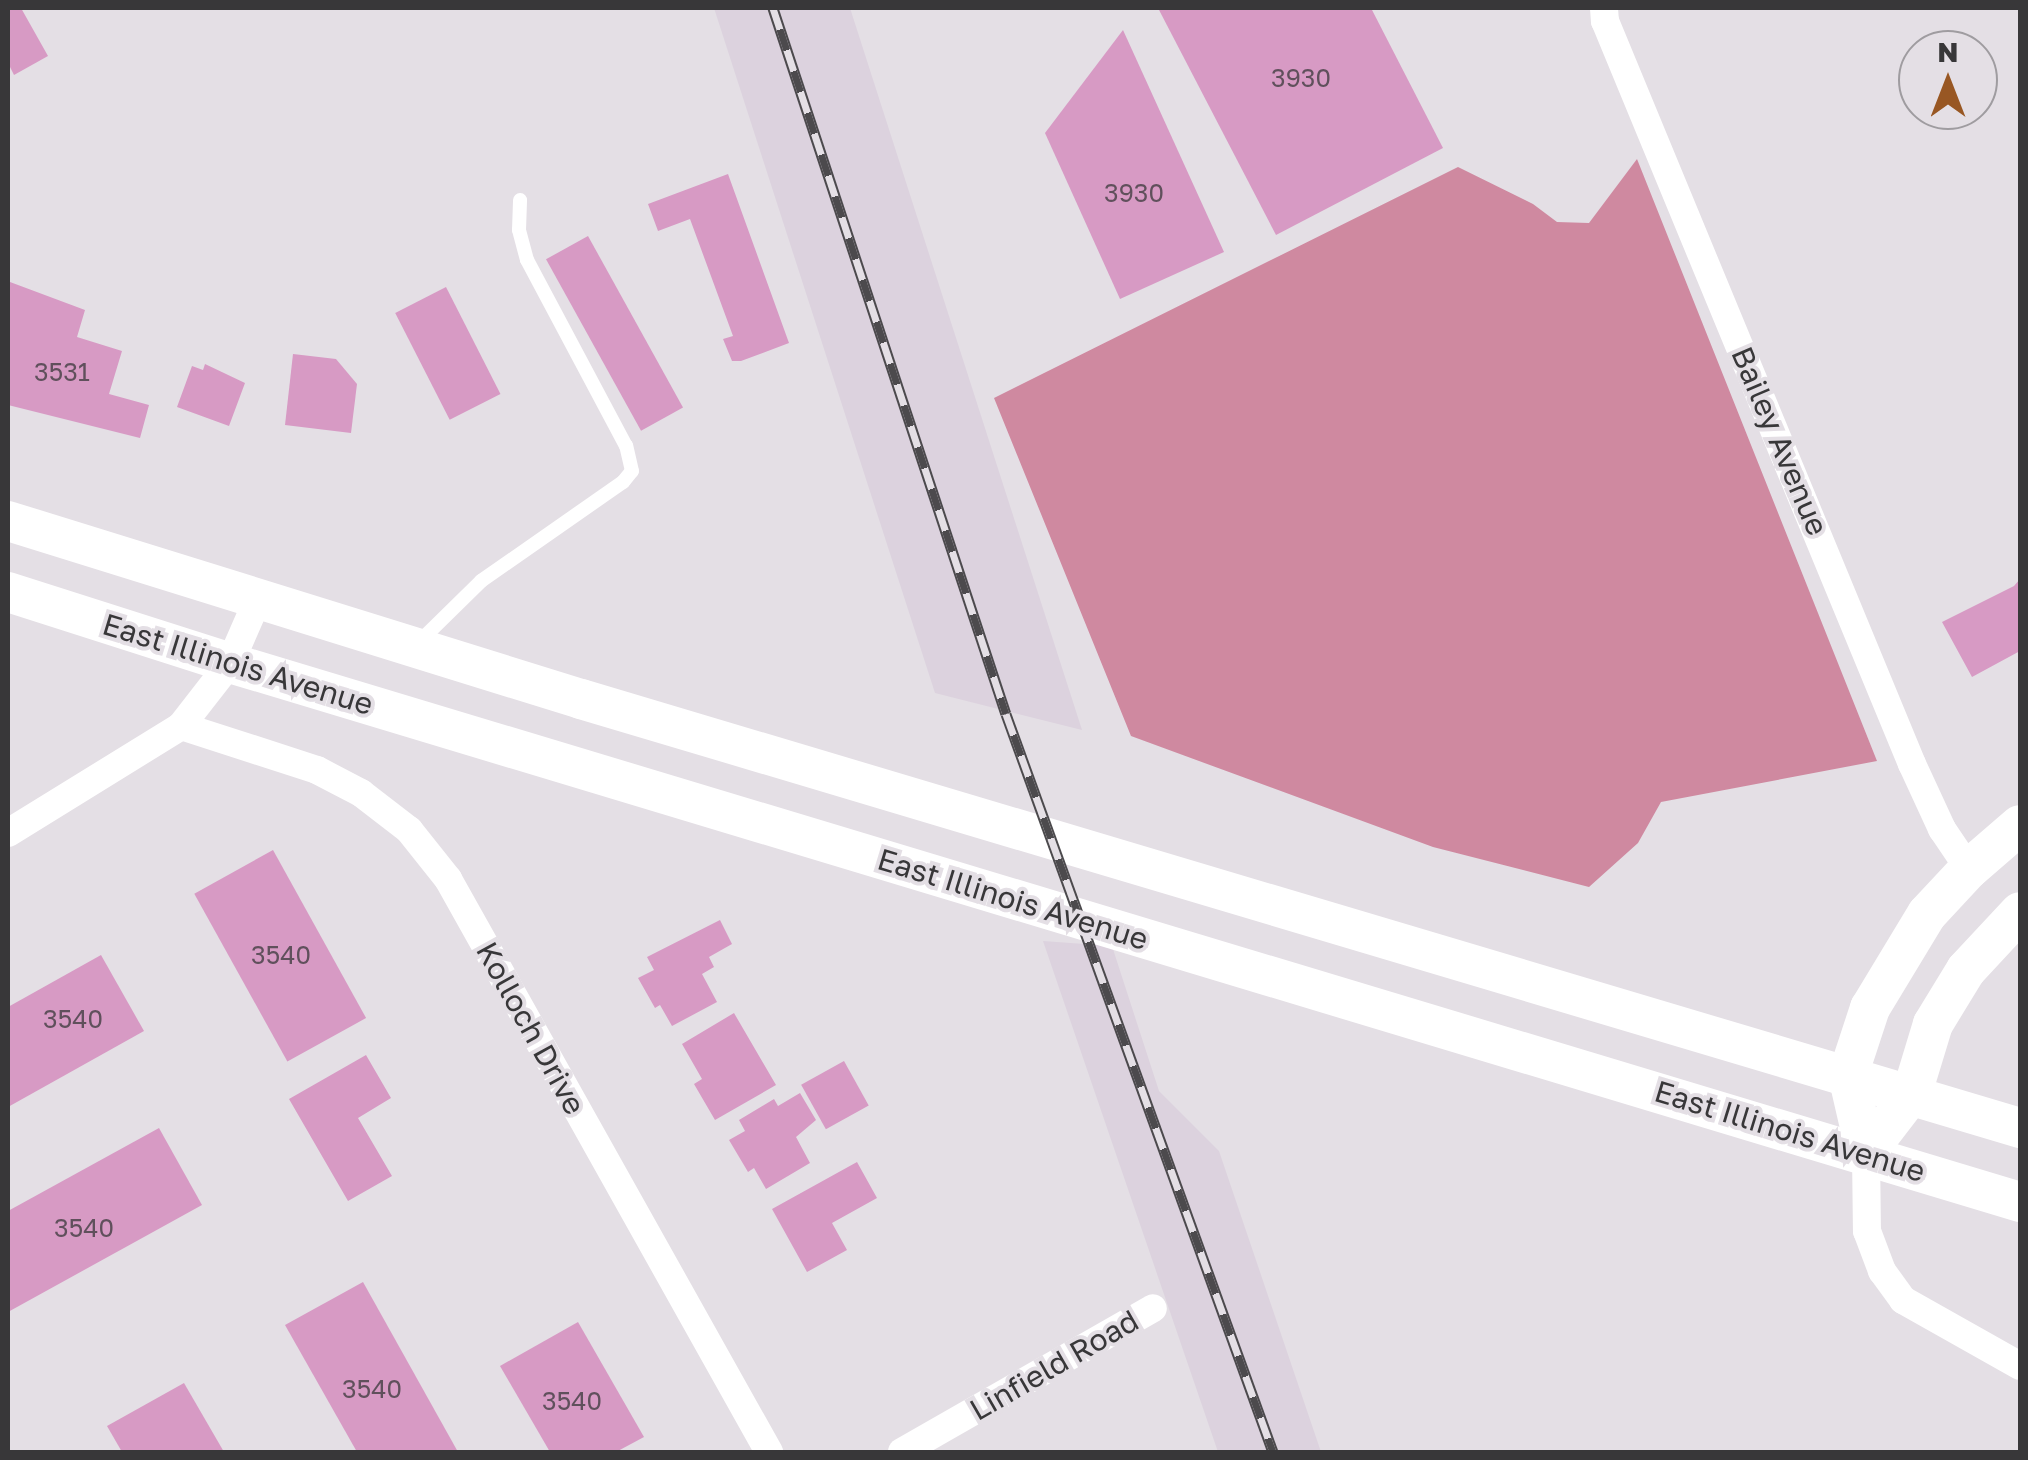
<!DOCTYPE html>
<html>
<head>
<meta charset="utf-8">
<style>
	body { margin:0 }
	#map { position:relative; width:2028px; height:1460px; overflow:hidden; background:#e4dfe5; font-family:"Golos Text",sans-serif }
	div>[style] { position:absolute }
	.built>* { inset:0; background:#dcd2de }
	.forest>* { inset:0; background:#cf89a0 }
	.building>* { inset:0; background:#d79ac4; transform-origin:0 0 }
	.lane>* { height:14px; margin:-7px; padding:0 7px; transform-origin:7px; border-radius:7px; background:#fff }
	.street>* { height:28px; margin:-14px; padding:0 14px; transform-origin:14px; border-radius:14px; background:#fff }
	.secondary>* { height:40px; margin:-20px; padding:0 20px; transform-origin:20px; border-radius:20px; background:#fff }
	.rail>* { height:11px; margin-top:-5.5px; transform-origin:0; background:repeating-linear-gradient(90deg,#e4dfe5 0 22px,#4c4a4d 0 44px); box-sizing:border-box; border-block:2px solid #4c4a4d }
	span { translate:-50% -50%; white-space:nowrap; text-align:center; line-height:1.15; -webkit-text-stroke:8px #e4dfe5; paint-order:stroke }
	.number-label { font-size:25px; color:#60505c }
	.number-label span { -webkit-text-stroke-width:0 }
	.street-label { font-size:30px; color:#383739 }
	.frame { position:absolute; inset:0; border:10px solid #383739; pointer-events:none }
	.north { position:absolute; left:1898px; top:30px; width:100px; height:100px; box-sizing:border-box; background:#e4dfe5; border:2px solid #9f9ca0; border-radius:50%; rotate:0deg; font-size:28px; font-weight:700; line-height:40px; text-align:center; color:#383739 }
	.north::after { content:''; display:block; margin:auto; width:35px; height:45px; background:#985723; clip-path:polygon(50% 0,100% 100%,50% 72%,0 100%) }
</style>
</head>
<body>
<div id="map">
	<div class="built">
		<i style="clip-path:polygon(714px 8px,850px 8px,1082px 730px,935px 693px)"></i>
		<i style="clip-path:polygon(1043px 941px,1112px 946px,1159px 1091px,1219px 1151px,1321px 1452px,1218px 1452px)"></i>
	</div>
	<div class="forest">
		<i style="clip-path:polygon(1637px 159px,1877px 761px,1661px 802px,1638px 843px,1589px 887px,1433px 847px,1131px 736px,994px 398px,1458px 167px,1533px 204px,1557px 222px,1589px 223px)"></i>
	</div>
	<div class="building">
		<i style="clip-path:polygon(8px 8px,21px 8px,48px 56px,14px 75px,8px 63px)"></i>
		<i style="clip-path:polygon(1158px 8px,1371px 8px,1443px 148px,1276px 235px)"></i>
		<i style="clip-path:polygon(1123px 30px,1224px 252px,1120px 299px,1045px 133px)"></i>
		<i style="clip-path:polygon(728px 174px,789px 343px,741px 361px,732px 361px,723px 339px,733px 336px,690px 219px,658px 231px,648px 204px)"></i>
		<i style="left:588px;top:236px;width:196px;height:48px;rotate:61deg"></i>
		<i style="clip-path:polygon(10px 282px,85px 310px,77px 337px,122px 351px,109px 394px,149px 405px,140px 438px,8px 405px)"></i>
		<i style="left:446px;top:287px;width:120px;height:57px;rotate:63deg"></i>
		<i style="clip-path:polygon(293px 354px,336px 359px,357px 384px,351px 433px,285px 425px)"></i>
		<i style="clip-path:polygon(205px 364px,245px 383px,229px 426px,177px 407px,192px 366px,203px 370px)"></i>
		<i style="clip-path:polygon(2020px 579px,2020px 651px,1972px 677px,1942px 622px,2014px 586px)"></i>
		<i style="left:273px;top:850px;width:192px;height:90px;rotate:61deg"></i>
		<i style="clip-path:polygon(720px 920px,732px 944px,709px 957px,714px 967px,702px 974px,717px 1002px,672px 1026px,660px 1005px,655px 1008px,638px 978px,654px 970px,647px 957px)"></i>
		<i style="clip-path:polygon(101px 955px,144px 1031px,8px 1107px,8px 1007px)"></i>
		<i style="clip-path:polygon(734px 1013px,776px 1085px,715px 1120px,694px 1084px,702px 1079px,682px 1044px)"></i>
		<i style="clip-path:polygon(366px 1055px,391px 1098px,358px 1118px,392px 1176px,348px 1201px,289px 1099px)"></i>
		<i style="left:844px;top:1061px;width:51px;height:49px;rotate:61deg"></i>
		<i style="clip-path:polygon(800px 1093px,816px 1120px,796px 1137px,810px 1163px,766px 1189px,754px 1168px,748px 1172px,729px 1140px,745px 1131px,739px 1120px,774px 1099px,778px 1106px)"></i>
		<i style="clip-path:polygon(159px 1128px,202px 1205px,8px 1312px,8px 1211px)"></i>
		<i style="clip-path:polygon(857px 1162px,877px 1198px,832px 1223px,847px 1250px,807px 1272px,772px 1209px)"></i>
		<i style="clip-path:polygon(363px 1282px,458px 1452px,357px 1452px,285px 1325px)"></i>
		<i style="clip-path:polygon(578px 1322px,644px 1437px,616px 1452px,550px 1452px,500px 1366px)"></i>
		<i style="clip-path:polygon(184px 1383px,224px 1452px,122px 1452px,107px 1426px)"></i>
	</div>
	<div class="lane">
		<i style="left:417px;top:644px;width:90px;rotate:-44.5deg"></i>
		<i style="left:481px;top:581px;width:173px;rotate:-34.9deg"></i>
		<i style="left:623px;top:482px;width:14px;rotate:-51deg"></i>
		<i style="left:632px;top:471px;width:26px;rotate:-103deg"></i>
		<i style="left:626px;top:446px;width:211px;rotate:-118deg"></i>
		<i style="left:527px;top:260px;width:31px;rotate:-105deg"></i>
		<i style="left:519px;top:230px;width:30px;rotate:-88deg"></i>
	</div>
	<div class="street">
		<i style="left:1604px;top:8px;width:13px;rotate:86deg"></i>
		<i style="left:1605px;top:21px;width:804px;rotate:67.55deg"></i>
		<i style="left:1912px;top:764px;width:72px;rotate:65.2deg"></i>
		<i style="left:1942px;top:829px;width:48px;rotate:56deg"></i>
		<i style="left:181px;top:726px;width:143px;rotate:17.9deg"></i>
		<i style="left:317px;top:770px;width:50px;rotate:27.6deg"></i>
		<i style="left:361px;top:793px;width:61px;rotate:37.6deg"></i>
		<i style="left:409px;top:830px;width:63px;rotate:51.5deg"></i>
		<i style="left:448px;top:879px;width:657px;rotate:60.74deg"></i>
		<i style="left:8px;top:833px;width:203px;rotate:-31.7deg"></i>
		<i style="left:181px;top:726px;width:80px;rotate:-52.1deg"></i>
		<i style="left:230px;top:663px;width:70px;rotate:-66.4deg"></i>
		<i style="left:1866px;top:1153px;width:78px;rotate:89.3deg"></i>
		<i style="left:1867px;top:1231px;width:43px;rotate:69.4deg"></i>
		<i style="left:1882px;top:1271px;width:36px;rotate:54deg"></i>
		<i style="left:1903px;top:1300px;width:134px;rotate:29.4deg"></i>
		<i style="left:902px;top:1452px;width:289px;rotate:-29.8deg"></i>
	</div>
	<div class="secondary">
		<i style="left:8px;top:521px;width:600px;rotate:17.26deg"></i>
		<i style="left:581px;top:699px;width:1502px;rotate:16.6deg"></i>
		<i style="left:8px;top:592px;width:233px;rotate:17.7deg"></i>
		<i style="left:230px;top:663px;width:1869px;rotate:16.76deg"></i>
		<i style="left:1866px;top:1153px;width:80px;rotate:-103deg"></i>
		<i style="left:1848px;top:1075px;width:71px;rotate:-71.8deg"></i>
		<i style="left:1870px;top:1008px;width:110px;rotate:-58.8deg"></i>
		<i style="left:1927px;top:914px;width:62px;rotate:-47deg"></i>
		<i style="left:1969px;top:869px;width:67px;rotate:-40.8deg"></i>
		<i style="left:1866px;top:1153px;width:76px;rotate:-52.5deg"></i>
		<i style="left:1912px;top:1093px;width:72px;rotate:-73.1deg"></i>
		<i style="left:1933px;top:1024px;width:63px;rotate:-58.6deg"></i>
		<i style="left:1966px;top:970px;width:79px;rotate:-47deg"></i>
	</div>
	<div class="rail">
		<i style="left:773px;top:8px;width:743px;rotate:71.74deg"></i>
		<i style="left:1006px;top:714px;width:785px;rotate:70.11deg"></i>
	</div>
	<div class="number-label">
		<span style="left:1301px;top:78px">3930</span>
		<span style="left:1134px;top:193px">3930</span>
		<span style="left:62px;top:372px">3531</span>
		<span style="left:281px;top:955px">3540</span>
		<span style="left:73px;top:1019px">3540</span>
		<span style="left:84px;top:1228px">3540</span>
		<span style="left:372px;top:1389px">3540</span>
		<span style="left:572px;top:1401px">3540</span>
	</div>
	<div class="street-label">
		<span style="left:1780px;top:441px;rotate:67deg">Bailey Avenue</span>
		<span style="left:238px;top:664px;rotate:17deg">East Illinois Avenue</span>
		<span style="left:1013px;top:899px;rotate:17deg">East Illinois Avenue</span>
		<span style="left:531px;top:1028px;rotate:61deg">Kolloch Drive</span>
		<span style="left:1790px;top:1131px;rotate:17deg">East Illinois Avenue</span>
		<span style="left:1054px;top:1365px;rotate:-30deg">Linfield Road</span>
	</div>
	<div class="frame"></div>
	<div class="north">N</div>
</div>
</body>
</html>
